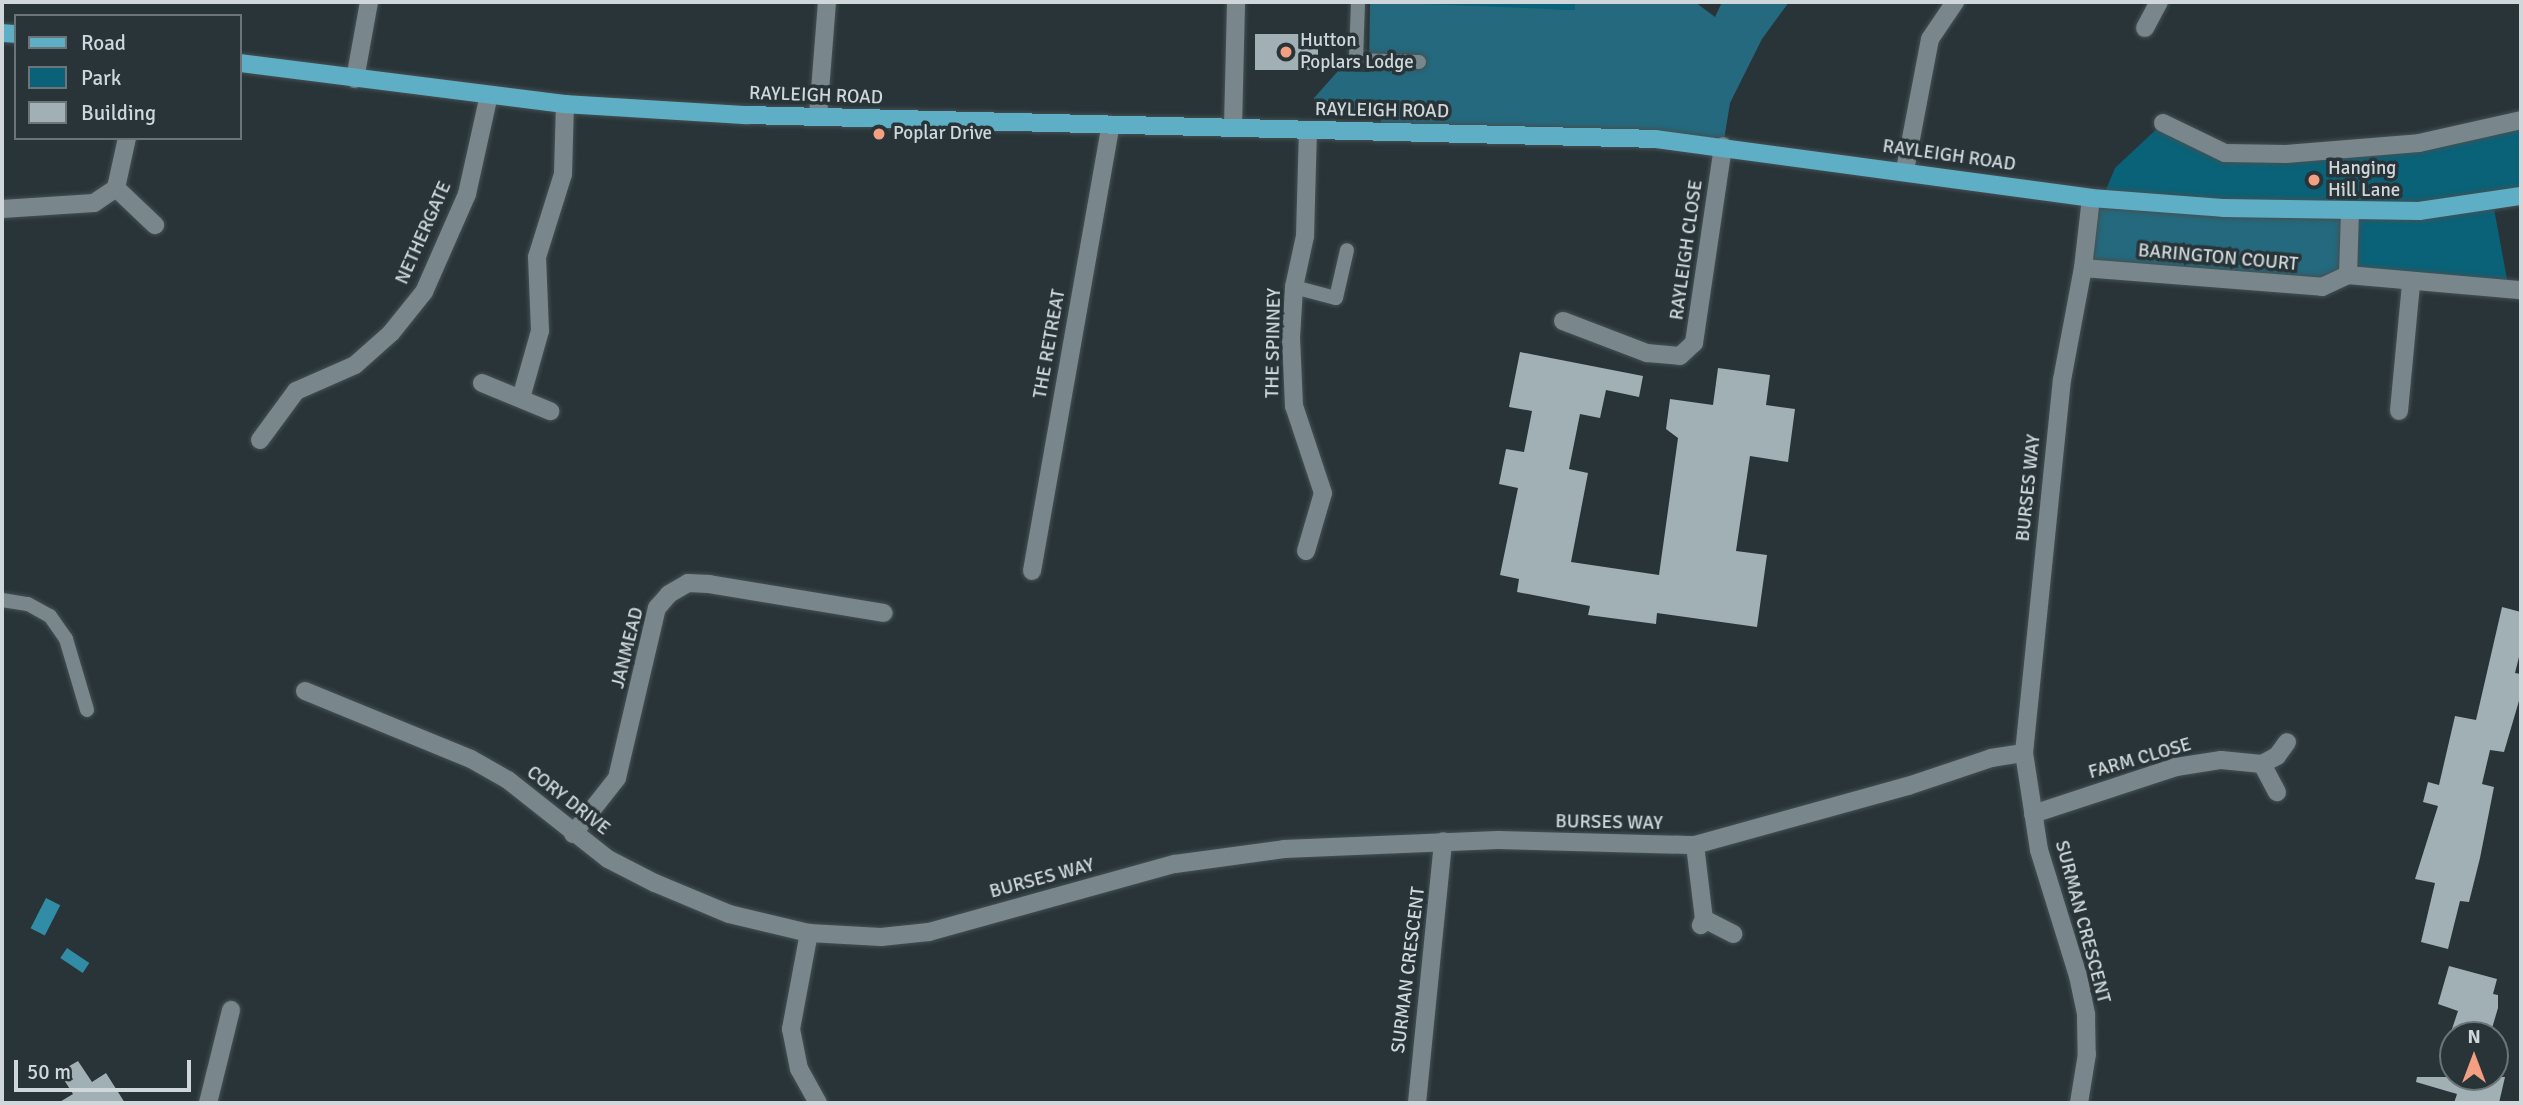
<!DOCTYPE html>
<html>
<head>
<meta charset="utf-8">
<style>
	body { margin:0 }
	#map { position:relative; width:2523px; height:1105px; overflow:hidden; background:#283438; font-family:Signika,sans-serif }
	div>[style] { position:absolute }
	.green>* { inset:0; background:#096278 }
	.forest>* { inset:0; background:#24697d }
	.water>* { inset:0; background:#318ca6; transform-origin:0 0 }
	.building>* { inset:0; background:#a1b0b5; transform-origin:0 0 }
	.roads { filter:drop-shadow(0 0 2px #455053) drop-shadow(0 0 2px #455053) }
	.lane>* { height:14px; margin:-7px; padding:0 7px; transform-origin:7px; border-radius:7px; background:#79878c }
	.street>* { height:18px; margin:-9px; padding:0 9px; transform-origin:9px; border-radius:9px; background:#79878c }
	.primary>* { height:18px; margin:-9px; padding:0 9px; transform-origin:9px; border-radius:9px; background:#5eafc6 }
	.dots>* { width:19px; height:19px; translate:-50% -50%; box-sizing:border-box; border:4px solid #283438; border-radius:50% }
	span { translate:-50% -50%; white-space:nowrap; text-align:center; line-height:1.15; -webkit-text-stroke:7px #283438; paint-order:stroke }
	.poi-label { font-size:19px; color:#cfd7da }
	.left { translate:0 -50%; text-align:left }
	.street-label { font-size:19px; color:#cfd7da }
	.frame { position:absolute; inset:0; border:4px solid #cfd7da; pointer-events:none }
	.legend { position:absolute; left:14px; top:14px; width:228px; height:126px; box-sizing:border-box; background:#283438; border:2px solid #6b7579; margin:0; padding:9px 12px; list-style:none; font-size:21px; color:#cfd7da }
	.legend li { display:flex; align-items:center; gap:14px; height:35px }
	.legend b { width:35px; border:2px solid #6b7579 }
	.north { position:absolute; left:2439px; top:1021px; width:70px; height:70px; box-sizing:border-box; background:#283438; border:2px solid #6b7579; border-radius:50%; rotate:0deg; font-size:19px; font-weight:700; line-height:28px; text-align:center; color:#cfd7da }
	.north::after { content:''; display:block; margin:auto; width:24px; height:32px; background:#f3a082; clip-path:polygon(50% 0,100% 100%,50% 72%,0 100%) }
	.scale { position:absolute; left:14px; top:1060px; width:177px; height:32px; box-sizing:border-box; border:4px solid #cfd7da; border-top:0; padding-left:9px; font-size:21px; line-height:24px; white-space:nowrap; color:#cfd7da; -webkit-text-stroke:5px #283438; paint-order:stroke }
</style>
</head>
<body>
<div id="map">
	<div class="green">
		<i style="clip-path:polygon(1394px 2px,1575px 2px,1575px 10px,1393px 6px)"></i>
		<i style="clip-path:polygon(2521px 120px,2521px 196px,2493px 203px,2509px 290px,2411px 284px,2102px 199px,2115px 168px,2163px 123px,2225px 153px,2286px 154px)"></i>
	</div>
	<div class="forest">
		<i style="clip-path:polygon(1370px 2px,1575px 10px,1575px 2px,1695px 2px,1715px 17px,1722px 2px,1789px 2px,1762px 39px,1730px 103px,1723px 146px,1381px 132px,1381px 115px,1314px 114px,1314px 98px,1338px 71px,1369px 72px)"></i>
		<i style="clip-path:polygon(2091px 198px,2350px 213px,2348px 275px,2322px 287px,2083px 268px)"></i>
	</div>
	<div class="water">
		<i style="left:46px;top:898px;width:16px;height:34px;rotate:27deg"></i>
		<i style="left:67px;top:948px;width:27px;height:12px;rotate:34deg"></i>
	</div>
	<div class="building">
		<i style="left:1255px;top:34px;width:63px;height:36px"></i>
		<i style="clip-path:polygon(1520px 352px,1643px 376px,1639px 397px,1606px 390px,1600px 418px,1580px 414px,1569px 469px,1588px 473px,1571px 562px,1659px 575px,1678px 438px,1666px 429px,1670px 399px,1713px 405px,1718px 368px,1770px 375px,1766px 405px,1795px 409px,1788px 462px,1750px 456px,1736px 551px,1767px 555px,1757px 627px,1657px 613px,1656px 624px,1588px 615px,1590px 606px,1517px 592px,1519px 579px,1500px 575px,1518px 488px,1499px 484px,1506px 449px,1524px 452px,1532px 411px,1509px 407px)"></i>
		<i style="clip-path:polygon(2502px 607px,2521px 612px,2521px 649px,2515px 673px,2521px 674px,2521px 694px,2504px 752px,2490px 750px,2482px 784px,2494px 787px,2480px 858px,2469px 902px,2460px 901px,2448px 949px,2421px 942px,2435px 883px,2415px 879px,2438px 806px,2423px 802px,2428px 782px,2439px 785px,2455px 716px,2476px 720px)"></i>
		<i style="clip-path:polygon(2449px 966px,2497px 979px,2493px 994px,2498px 995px,2498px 1008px,2490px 1035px,2450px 1035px,2458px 1011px,2438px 1004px)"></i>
		<i style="clip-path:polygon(78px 1061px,92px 1082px,106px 1073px,125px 1103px,58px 1103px,73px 1094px,59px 1072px)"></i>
		<i style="clip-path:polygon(2417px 1077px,2505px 1077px,2499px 1103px,2454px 1103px,2457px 1094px,2416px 1082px)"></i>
	</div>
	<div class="roads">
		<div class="lane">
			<i style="left:1358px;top:2px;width:58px;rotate:92deg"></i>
			<i style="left:1356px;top:60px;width:63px;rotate:1.8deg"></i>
			<i style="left:1294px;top:287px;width:43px;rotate:14.7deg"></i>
			<i style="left:1336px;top:298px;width:49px;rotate:-77.1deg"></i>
			<i style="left:2px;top:600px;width:26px;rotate:9deg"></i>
			<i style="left:28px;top:604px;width:25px;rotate:29deg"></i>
			<i style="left:50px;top:616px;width:28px;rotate:55deg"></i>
			<i style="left:66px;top:639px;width:74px;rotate:73.5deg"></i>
		</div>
		<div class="street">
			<i style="left:2145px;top:28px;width:30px;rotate:-62deg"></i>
			<i style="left:355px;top:79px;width:78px;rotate:-79.7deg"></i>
			<i style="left:818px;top:116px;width:114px;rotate:-85.5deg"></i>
			<i style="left:2163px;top:123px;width:69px;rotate:25.8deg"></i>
			<i style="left:2225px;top:153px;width:61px;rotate:0.9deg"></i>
			<i style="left:2286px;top:154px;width:133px;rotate:-4.7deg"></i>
			<i style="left:2419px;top:143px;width:105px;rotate:-12.7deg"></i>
			<i style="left:1233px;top:127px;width:125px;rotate:-88.6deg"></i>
			<i style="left:1905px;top:170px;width:133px;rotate:-79.2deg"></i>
			<i style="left:1930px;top:39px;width:45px;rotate:-56deg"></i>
			<i style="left:116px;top:188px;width:54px;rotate:43.5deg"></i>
			<i style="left:2px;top:209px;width:92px;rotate:-3.7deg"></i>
			<i style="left:94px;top:203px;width:27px;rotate:-34deg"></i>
			<i style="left:116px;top:188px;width:51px;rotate:-77.6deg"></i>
			<i style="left:2083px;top:268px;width:240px;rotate:4.5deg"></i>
			<i style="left:2322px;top:287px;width:29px;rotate:-25deg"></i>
			<i style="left:2348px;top:275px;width:62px;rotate:-88.2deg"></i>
			<i style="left:2348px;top:275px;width:174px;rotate:5deg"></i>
			<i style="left:1563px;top:321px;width:90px;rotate:20.9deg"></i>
			<i style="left:1647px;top:353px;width:33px;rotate:5deg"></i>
			<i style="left:1680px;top:356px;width:19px;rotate:-43deg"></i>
			<i style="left:1694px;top:343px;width:199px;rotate:-81.6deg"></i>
			<i style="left:482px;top:383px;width:74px;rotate:22.4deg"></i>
			<i style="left:521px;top:398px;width:70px;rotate:-74.2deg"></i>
			<i style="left:540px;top:331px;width:74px;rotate:-92.3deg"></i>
			<i style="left:537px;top:257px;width:87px;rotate:-72.6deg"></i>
			<i style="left:563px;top:174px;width:70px;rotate:-88.4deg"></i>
			<i style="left:2399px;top:411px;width:128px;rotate:-84.6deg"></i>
			<i style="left:260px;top:440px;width:61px;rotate:-53.7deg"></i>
			<i style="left:296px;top:391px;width:64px;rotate:-23.8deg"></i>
			<i style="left:355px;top:365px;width:48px;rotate:-41.6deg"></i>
			<i style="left:391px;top:333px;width:53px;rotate:-51.2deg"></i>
			<i style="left:424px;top:292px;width:107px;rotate:-66.3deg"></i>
			<i style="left:467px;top:194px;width:101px;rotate:-77.5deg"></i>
			<i style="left:1306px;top:551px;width:60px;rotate:-73.7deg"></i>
			<i style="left:1323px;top:493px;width:92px;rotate:-108.4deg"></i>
			<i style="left:1294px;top:406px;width:68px;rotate:-92.5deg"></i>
			<i style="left:1291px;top:338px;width:51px;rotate:-86.6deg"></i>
			<i style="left:1294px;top:287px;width:52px;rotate:-77.8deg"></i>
			<i style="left:1305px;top:236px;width:105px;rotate:-88.4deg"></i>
			<i style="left:1032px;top:571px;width:453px;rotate:-80deg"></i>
			<i style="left:305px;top:691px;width:179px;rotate:22.3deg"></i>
			<i style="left:471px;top:759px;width:43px;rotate:29.6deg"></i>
			<i style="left:508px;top:780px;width:127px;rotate:38.3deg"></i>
			<i style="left:608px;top:859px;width:53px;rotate:27.1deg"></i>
			<i style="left:655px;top:883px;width:80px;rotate:22.7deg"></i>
			<i style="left:729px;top:914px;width:82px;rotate:13.4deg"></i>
			<i style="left:2024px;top:753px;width:98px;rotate:81.2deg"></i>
			<i style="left:2039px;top:850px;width:132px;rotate:72.8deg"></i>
			<i style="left:2078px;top:976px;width:40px;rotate:78deg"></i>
			<i style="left:2086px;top:1015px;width:39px;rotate:89deg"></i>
			<i style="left:2087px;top:1054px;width:50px;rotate:99.3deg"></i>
			<i style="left:2262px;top:764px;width:32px;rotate:62deg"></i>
			<i style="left:2033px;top:814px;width:151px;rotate:-18.2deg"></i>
			<i style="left:2176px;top:767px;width:46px;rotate:-8.8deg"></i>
			<i style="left:2221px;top:760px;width:41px;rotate:5.6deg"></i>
			<i style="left:2262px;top:764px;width:17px;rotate:-28deg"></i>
			<i style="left:2277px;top:756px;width:17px;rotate:-54deg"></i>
			<i style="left:573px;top:834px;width:71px;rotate:-51.8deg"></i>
			<i style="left:617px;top:778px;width:175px;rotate:-76.8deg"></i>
			<i style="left:657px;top:608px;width:18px;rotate:-49deg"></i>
			<i style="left:669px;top:594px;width:22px;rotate:-30deg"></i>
			<i style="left:688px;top:583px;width:21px;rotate:3deg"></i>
			<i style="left:709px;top:584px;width:177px;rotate:9.4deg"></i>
			<i style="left:1695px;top:845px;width:75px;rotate:83.1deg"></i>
			<i style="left:1704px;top:919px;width:7px;rotate:117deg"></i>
			<i style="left:1704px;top:919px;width:33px;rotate:27deg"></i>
			<i style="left:208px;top:1103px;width:96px;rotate:-76.1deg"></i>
			<i style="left:818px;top:1103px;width:39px;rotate:-119deg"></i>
			<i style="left:799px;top:1069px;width:41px;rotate:-101.3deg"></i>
			<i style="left:791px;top:1029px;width:98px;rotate:-79.4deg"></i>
			<i style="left:809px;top:933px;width:72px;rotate:3.2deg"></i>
			<i style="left:881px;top:937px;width:48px;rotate:-5.9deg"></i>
			<i style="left:929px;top:932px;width:255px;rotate:-15.5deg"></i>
			<i style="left:1175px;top:864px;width:110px;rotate:-7.8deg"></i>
			<i style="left:1284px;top:849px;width:214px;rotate:-2.4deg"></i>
			<i style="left:1498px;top:840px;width:197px;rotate:1.5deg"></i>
			<i style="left:1695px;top:845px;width:221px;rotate:-15.5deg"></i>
			<i style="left:1908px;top:786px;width:88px;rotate:-18.6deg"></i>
			<i style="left:1991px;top:758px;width:33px;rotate:-9deg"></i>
			<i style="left:2024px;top:753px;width:375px;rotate:-84.2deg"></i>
			<i style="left:2062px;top:380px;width:114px;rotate:-79.4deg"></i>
			<i style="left:2083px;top:268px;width:70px;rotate:-83.5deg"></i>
			<i style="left:1417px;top:1103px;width:263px;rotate:-84.3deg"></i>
		</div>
		<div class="primary">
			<i style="left:2px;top:33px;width:14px;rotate:4deg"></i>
			<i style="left:240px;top:63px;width:328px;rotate:7.2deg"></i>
			<i style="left:565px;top:104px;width:182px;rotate:3.5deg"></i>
			<i style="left:747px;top:115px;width:909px;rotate:1.51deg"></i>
			<i style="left:1656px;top:139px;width:439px;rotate:7.7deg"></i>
			<i style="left:2091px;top:198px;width:132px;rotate:4.3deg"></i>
			<i style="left:2223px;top:208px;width:196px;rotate:0.9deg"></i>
			<i style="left:2419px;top:211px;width:103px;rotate:-8.4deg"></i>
		</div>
	</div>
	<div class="dots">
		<i style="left:1286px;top:52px;background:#f3a082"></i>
		<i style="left:879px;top:134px;background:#f3a082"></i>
		<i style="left:2314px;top:180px;background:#f3a082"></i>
	</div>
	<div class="poi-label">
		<span class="left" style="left:1300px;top:52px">Hutton<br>Poplars Lodge</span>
		<span class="left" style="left:893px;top:134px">Poplar Drive</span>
		<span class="left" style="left:2328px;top:180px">Hanging<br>Hill Lane</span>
	</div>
	<div class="street-label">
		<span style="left:816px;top:96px;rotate:2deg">RAYLEIGH ROAD</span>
		<span style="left:1382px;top:111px;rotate:1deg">RAYLEIGH ROAD</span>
		<span style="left:1949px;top:156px;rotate:8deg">RAYLEIGH ROAD</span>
		<span style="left:424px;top:233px;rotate:-66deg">NETHERGATE</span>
		<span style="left:1687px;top:250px;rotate:-82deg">RAYLEIGH CLOSE</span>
		<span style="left:2218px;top:258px;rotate:5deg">BARINGTON COURT</span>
		<span style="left:1274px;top:343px;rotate:-89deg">THE SPINNEY</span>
		<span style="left:1050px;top:344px;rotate:-80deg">THE RETREAT</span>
		<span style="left:2029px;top:488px;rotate:-84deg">BURSES WAY</span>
		<span style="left:628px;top:648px;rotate:-76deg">JANMEAD</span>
		<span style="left:2140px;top:759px;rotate:-16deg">FARM CLOSE</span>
		<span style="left:568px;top:801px;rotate:38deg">CORY DRIVE</span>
		<span style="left:1609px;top:823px;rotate:1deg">BURSES WAY</span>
		<span style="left:1042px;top:879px;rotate:-15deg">BURSES WAY</span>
		<span style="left:2082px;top:922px;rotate:75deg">SURMAN CRESCENT</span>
		<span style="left:1409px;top:970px;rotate:-83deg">SURMAN CRESCENT</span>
	</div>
	<div class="frame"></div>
	<ul class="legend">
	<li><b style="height:9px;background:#5eafc6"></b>Road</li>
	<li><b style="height:19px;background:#096278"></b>Park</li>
	<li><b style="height:19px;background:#a1b0b5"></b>Building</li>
	</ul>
	<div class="north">N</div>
	<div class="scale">50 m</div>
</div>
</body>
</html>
